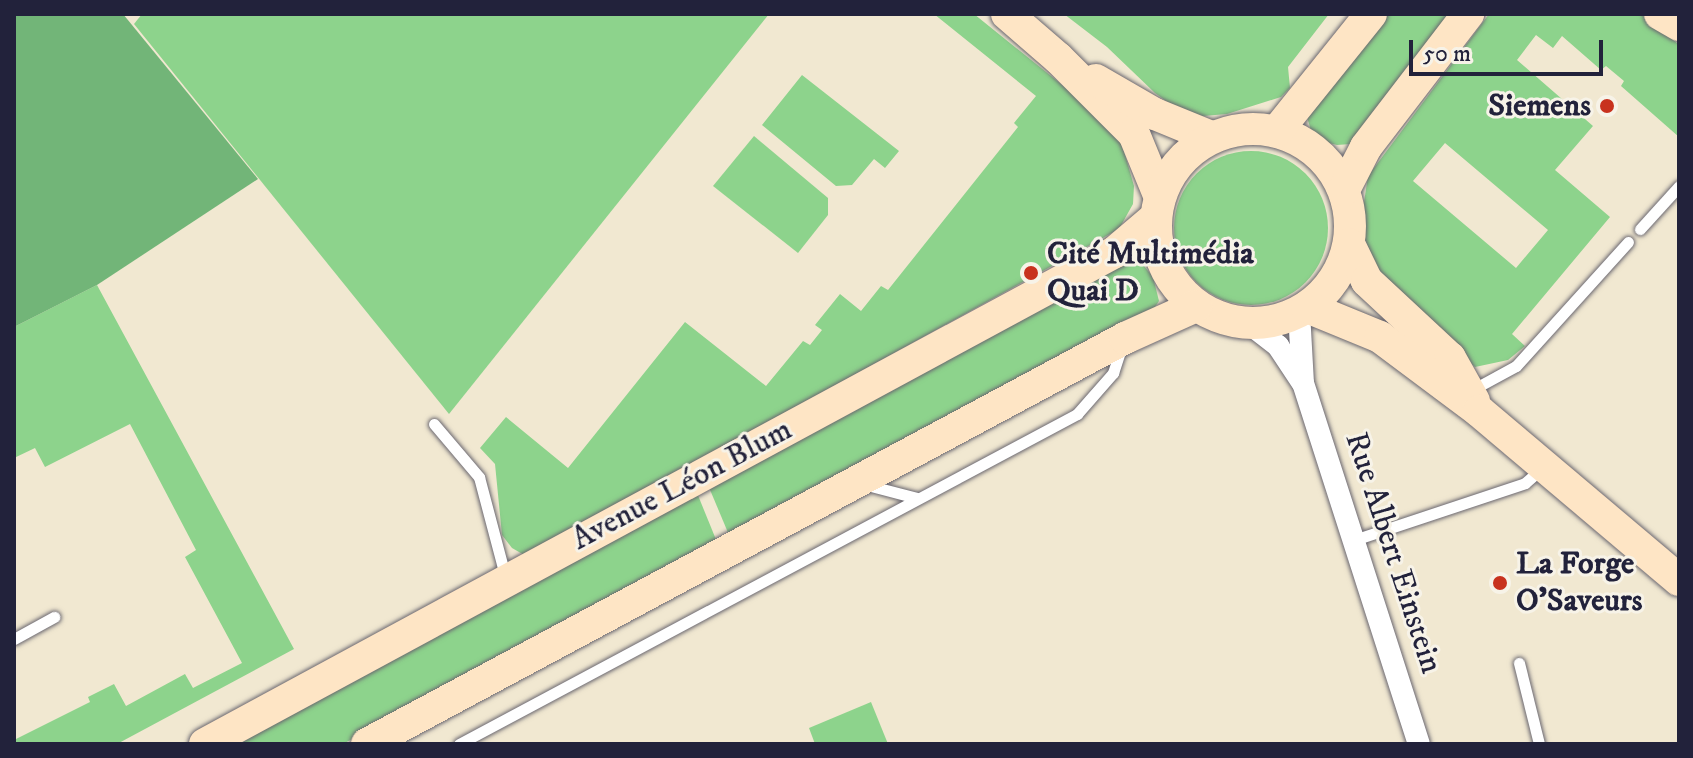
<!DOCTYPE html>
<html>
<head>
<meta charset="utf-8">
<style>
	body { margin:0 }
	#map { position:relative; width:1693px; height:758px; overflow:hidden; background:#f1e8d1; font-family:"IM FELL DW Pica",serif }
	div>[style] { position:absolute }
	.green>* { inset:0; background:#8dd38c }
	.round { border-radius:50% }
	.forest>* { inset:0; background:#72b578 }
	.roads { filter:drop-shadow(0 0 2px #6a6770) drop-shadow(0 0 2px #6a6770) }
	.lane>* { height:11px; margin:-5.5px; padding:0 5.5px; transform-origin:5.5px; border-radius:5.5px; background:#fff }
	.street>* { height:22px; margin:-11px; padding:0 11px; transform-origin:11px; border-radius:11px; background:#fff }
	.secondary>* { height:32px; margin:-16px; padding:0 16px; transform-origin:16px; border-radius:16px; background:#fee5c5 }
	.secondary>.ring { margin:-16px; padding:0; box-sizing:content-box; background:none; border:32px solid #fee5c5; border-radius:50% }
	.dots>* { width:22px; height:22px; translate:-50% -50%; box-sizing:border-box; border:4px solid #f7f3e8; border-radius:50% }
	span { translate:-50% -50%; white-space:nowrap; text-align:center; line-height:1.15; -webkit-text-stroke:6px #f7f3e8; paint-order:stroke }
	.poi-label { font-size:32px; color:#22223b; font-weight:700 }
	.right { translate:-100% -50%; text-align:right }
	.left { translate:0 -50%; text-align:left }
	.street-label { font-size:32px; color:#22223b }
	.frame { position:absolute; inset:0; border:16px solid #22223b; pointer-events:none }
	.scale { position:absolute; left:1409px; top:40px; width:194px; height:36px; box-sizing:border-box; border:4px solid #22223b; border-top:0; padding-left:10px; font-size:24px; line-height:28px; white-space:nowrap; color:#22223b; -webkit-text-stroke:6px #f7f3e8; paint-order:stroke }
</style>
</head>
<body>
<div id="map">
	<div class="green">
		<i style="clip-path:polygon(142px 14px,769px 14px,449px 414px,134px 24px)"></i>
		<i style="clip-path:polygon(934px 14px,974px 14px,1118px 130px,1134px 186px,1133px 204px,1119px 229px,526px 556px,512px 548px,502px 535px,495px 464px,480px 448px,506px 417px,568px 468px,685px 322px,766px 386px,803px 341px,810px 345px,822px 330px,815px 325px,840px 294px,861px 311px,881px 286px,888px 290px,1018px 127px,1014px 123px,1036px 96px)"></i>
		<i style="clip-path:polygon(1064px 14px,1329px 14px,1288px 67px,1290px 88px,1281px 97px,1227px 114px,1203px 116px,1184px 114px,1155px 93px,1107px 47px)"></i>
		<i style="clip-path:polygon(1383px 14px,1453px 14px,1351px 144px,1337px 145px,1321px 141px,1312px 134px,1307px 117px)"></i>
		<i style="clip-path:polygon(evenodd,1489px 14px,1646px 14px,1679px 45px,1679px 137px,1621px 86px,1624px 81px,1606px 66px,1601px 70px,1562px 36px,1553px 48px,1536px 35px,1517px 60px,1593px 126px,1555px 170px,1610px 217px,1512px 334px,1525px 346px,1508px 360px,1475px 367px,1370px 274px,1361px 222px,1368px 176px,1489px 14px,1445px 143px,1548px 230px,1516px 268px,1413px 181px,1445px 143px)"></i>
		<i style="clip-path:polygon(802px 75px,899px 151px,885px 168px,874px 159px,852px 185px,836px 186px,762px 125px)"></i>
		<i style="clip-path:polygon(754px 136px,828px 198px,828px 215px,798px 253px,713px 186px)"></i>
		<i class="round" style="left:1174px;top:151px;width:154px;height:154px"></i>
		<i style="clip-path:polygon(1132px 260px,1140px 261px,1153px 277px,1159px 301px,1155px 307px,729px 535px,708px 485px)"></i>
		<i style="clip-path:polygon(97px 285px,294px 649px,117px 744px,14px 744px,14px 740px,90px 702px,88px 697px,114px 684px,126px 706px,185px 674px,193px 688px,242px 663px,185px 557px,196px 550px,130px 424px,45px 467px,35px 448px,14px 458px,14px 327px)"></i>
		<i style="clip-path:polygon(695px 488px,717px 542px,343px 744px,224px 744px)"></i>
		<i style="clip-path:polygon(871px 702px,888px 744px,815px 744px,809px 728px)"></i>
	</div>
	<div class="forest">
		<i style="clip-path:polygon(14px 14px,123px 14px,258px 179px,97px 285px,14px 327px)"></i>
	</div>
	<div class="roads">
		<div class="lane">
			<i style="left:1640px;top:229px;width:58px;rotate:-47.8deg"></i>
			<i style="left:1470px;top:391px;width:52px;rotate:-28.5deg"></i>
			<i style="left:1516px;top:366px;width:167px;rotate:-47.9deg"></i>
			<i style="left:434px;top:424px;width:70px;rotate:49.7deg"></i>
			<i style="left:479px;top:477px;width:106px;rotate:75.2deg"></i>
			<i style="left:867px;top:485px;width:52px;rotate:14.6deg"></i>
			<i style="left:1354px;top:540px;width:180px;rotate:-18.4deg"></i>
			<i style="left:1525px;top:483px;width:21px;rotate:-41deg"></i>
			<i style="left:14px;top:639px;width:46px;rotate:-28.8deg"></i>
			<i style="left:1519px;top:663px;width:83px;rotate:76.1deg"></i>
			<i style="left:459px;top:744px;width:701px;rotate:-28.1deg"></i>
			<i style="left:1077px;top:414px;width:55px;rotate:-48.7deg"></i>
			<i style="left:1113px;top:373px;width:25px;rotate:-72deg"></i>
		</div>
		<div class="street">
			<i style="left:1299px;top:312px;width:71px;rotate:86.8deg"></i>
			<i style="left:1303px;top:383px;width:379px;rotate:72.2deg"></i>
			<i style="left:1250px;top:324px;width:36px;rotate:38deg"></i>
			<i style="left:1278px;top:346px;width:43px;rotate:56.3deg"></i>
		</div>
		<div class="secondary">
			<i style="left:1007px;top:14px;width:67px;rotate:40.8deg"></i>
			<i style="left:1058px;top:58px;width:107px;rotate:45deg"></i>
			<i style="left:1134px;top:134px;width:66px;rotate:67.7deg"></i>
			<i style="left:1660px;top:14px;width:22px;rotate:30deg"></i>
			<i style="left:1096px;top:80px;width:68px;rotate:30deg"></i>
			<i style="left:1155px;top:114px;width:61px;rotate:22.3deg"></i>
			<i class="ring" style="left:1156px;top:129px;width:162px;height:162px"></i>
			<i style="left:1277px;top:131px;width:150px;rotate:-51.2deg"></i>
			<i style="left:1344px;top:190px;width:48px;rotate:-62.9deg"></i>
			<i style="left:1366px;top:147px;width:168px;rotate:-52.5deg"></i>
			<i style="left:1349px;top:244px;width:41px;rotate:64.1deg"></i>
			<i style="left:1367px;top:281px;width:113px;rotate:42.9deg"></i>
			<i style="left:1450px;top:358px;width:49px;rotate:60.8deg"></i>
			<i style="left:1307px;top:307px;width:79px;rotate:22.3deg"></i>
			<i style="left:1380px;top:337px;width:124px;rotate:36.8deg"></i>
			<i style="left:1479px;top:411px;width:262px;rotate:40.2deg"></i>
			<i style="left:205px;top:744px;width:1034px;rotate:-28.4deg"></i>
			<i style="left:1115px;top:252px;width:52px;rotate:-40.4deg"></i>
			<i style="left:367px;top:744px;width:860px;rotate:-28.17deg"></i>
			<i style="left:1125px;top:338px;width:78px;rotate:-24.3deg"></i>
		</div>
	</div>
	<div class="dots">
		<i style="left:1607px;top:106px;background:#c8321e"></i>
		<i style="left:1031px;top:273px;background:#c8321e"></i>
		<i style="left:1500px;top:583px;background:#c8321e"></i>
	</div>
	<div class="poi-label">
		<span class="right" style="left:1591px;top:106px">Siemens</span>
		<span class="left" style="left:1047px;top:273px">Cité Multimédia<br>Quai D</span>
		<span class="left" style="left:1516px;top:583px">La Forge<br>O'Saveurs</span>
	</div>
	<div class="street-label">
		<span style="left:682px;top:485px;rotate:-28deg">Avenue Léon Blum</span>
		<span style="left:1393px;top:553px;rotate:72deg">Rue Albert Einstein</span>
	</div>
	<div class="frame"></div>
	<div class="scale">50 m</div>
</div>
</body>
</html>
